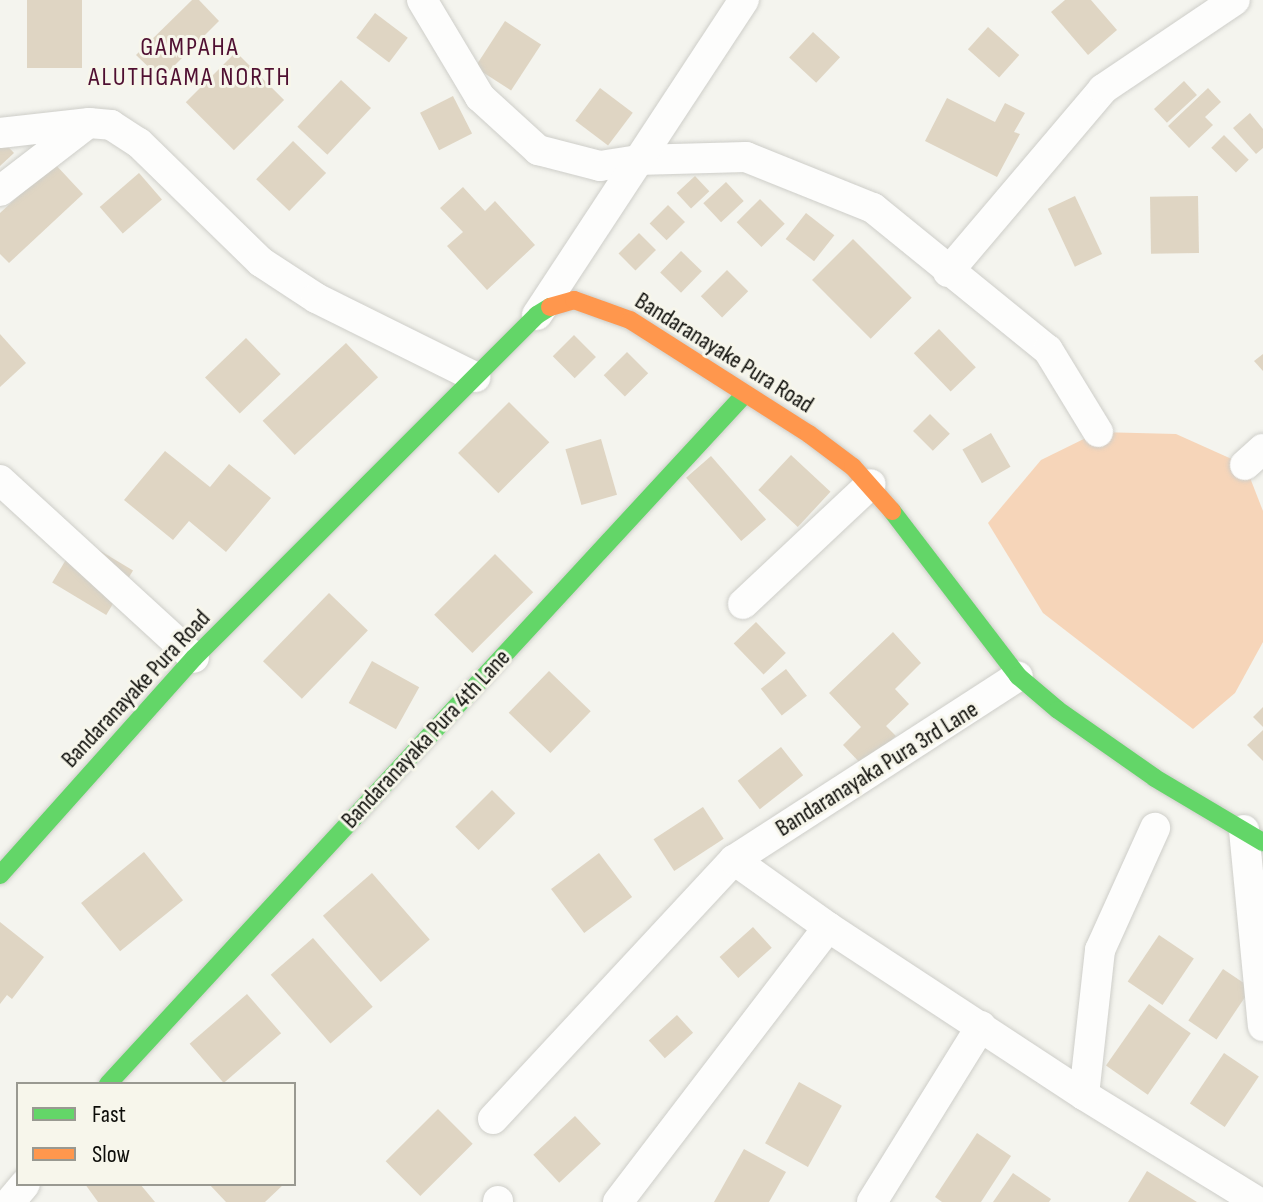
<!DOCTYPE html>
<html>
<head>
<meta charset="utf-8">
<style>
	body { margin:0 }
	#map { position:relative; width:1263px; height:1202px; overflow:hidden; background:#f4f4ee; font-family:"Sofia Sans Condensed",sans-serif }
	div>[style] { position:absolute }
	.green>* { inset:0; background:#f6d5b9 }
	.building>* { inset:0; background:#dfd5c3; transform-origin:0 0 }
	.roads { filter:drop-shadow(0 0 2px #cecec9) drop-shadow(0 0 2px #cecec9) }
	.street>* { height:30px; margin:-15px; padding:0 15px; transform-origin:15px; border-radius:15px; background:#fdfdfc }
	.fast>* { height:18px; margin:-9px; padding:0 9px; transform-origin:9px; border-radius:9px; background:#63d668 }
	.slow>* { height:18px; margin:-9px; padding:0 9px; transform-origin:9px; border-radius:9px; background:#ff974d }
	span { translate:-50% -50%; white-space:nowrap; text-align:center; line-height:1.15; -webkit-text-stroke:6px #f7f6eb; paint-order:stroke }
	.street-label { font-size:24px; color:#0d0d09 }
	.neighbourhood-label { font-size:26px; color:#4f0f31; letter-spacing:2px }
	.legend { position:absolute; left:16px; top:1082px; width:280px; height:104px; box-sizing:border-box; background:#f7f6eb; border:2px solid #999991; margin:0; padding:10px 14px; list-style:none; font-size:24px; color:#0d0d09 }
	.legend li { display:flex; align-items:center; gap:16px; height:40px }
	.legend b { width:40px; border:2px solid #999991 }
</style>
</head>
<body>
<div id="map">
	<div class="green">
		<i style="clip-path:polygon(1098px 432px,1176px 434px,1245px 465px,1263px 511px,1263px 642px,1235px 693px,1193px 729px,1043px 613px,988px 523px,1041px 460px)"></i>
	</div>
	<div class="building">
		<i style="left:27px;top:0;width:55px;height:68px"></i>
		<i style="clip-path:polygon(192px 0,199px 0,219px 21px,161px 79px,136px 55px)"></i>
		<i style="clip-path:polygon(1065px 0,1091px 0,1117px 30px,1088px 55px,1051px 12px)"></i>
		<i style="left:375px;top:13px;width:41px;height:31px;rotate:37deg"></i>
		<i style="left:505px;top:21px;width:43px;height:55px;rotate:33deg"></i>
		<i style="left:988px;top:27px;width:42px;height:30px;rotate:42deg"></i>
		<i style="left:813px;top:32px;width:37px;height:35px;rotate:43deg"></i>
		<i style="left:236px;top:52px;width:68px;height:71px;rotate:45deg"></i>
		<i style="left:341px;top:80px;width:41px;height:64px;rotate:43deg"></i>
		<i style="left:1184px;top:81px;width:19px;height:41px;rotate:47deg"></i>
		<i style="left:600px;top:88px;width:41px;height:41px;rotate:37deg"></i>
		<i style="clip-path:polygon(1208px 88px,1221px 102px,1205px 117px,1213px 125px,1189px 148px,1168px 126px)"></i>
		<i style="left:453px;top:96px;width:42px;height:37px;rotate:63deg"></i>
		<i style="clip-path:polygon(947px 98px,995px 122px,1005px 103px,1025px 113px,1014px 132px,1020px 134px,997px 177px,925px 141px)"></i>
		<i style="clip-path:polygon(1250px 113px,1263px 129px,1263px 148px,1256px 154px,1233px 128px)"></i>
		<i style="left:1224px;top:135px;width:35px;height:18px;rotate:45deg"></i>
		<i style="clip-path:polygon(0 138px,14px 153px,0 166px)"></i>
		<i style="left:293px;top:141px;width:46px;height:53px;rotate:44deg"></i>
		<i style="clip-path:polygon(54px 163px,83px 194px,9px 263px,0 254px,0 213px)"></i>
		<i style="left:139px;top:173px;width:35px;height:52px;rotate:49deg"></i>
		<i style="left:695px;top:176px;width:21px;height:25px;rotate:47deg"></i>
		<i style="left:726px;top:182px;width:26px;height:31px;rotate:47deg"></i>
		<i style="clip-path:polygon(463px 187px,485px 211px,495px 201px,535px 245px,487px 290px,447px 246px,463px 232px,440px 208px)"></i>
		<i style="left:1075px;top:196px;width:64px;height:30px;rotate:65deg"></i>
		<i style="left:1198px;top:196px;width:57px;height:48px;rotate:89deg"></i>
		<i style="left:760px;top:199px;width:35px;height:33px;rotate:45deg"></i>
		<i style="left:668px;top:205px;width:24px;height:26px;rotate:45deg"></i>
		<i style="left:806px;top:213px;width:36px;height:33px;rotate:38deg"></i>
		<i style="left:639px;top:233px;width:24px;height:29px;rotate:45deg"></i>
		<i style="left:853px;top:239px;width:83px;height:58px;rotate:45deg"></i>
		<i style="left:681px;top:251px;width:29px;height:30px;rotate:44deg"></i>
		<i style="left:727px;top:270px;width:30px;height:37px;rotate:45deg"></i>
		<i style="left:939px;top:329px;width:53px;height:35px;rotate:46deg"></i>
		<i style="clip-path:polygon(0 334px,26px 363px,0 387px)"></i>
		<i style="left:574px;top:335px;width:31px;height:30px;rotate:45deg"></i>
		<i style="left:246px;top:338px;width:50px;height:57px;rotate:46deg"></i>
		<i style="left:346px;top:343px;width:47px;height:114px;rotate:47deg"></i>
		<i style="left:627px;top:352px;width:30px;height:33px;rotate:45deg"></i>
		<i style="clip-path:polygon(1263px 354px,1263px 371px,1254px 361px)"></i>
		<i style="left:509px;top:402px;width:57px;height:72px;rotate:45deg"></i>
		<i style="left:930px;top:414px;width:28px;height:24px;rotate:45deg"></i>
		<i style="left:991px;top:433px;width:39px;height:33px;rotate:60deg"></i>
		<i style="left:601px;top:439px;width:58px;height:37px;rotate:74deg"></i>
		<i style="clip-path:polygon(165px 451px,210px 487px,229px 464px,271px 498px,226px 552px,189px 521px,173px 540px,124px 500px)"></i>
		<i style="left:791px;top:455px;width:54px;height:48px;rotate:43deg"></i>
		<i style="left:711px;top:456px;width:84px;height:33px;rotate:49deg"></i>
		<i style="left:79px;top:538px;width:63px;height:52px;rotate:31deg"></i>
		<i style="left:495px;top:554px;width:54px;height:86px;rotate:45deg"></i>
		<i style="left:329px;top:593px;width:54px;height:95px;rotate:44deg"></i>
		<i style="left:756px;top:622px;width:43px;height:31px;rotate:46deg"></i>
		<i style="clip-path:polygon(893px 632px,921px 663px,895px 689px,909px 704px,886px 726px,896px 736px,863px 766px,843px 745px,861px 727px,829px 693px)"></i>
		<i style="left:372px;top:661px;width:54px;height:48px;rotate:29deg"></i>
		<i style="left:786px;top:669px;width:34px;height:32px;rotate:52deg"></i>
		<i style="left:549px;top:671px;width:58px;height:58px;rotate:44deg"></i>
		<i style="clip-path:polygon(1263px 707px,1263px 727px,1253px 717px)"></i>
		<i style="clip-path:polygon(1263px 730px,1263px 761px,1247px 745px)"></i>
		<i style="left:781px;top:747px;width:36px;height:55px;rotate:52deg"></i>
		<i style="left:492px;top:790px;width:33px;height:52px;rotate:45deg"></i>
		<i style="left:703px;top:807px;width:38px;height:59px;rotate:57deg"></i>
		<i style="left:144px;top:852px;width:62px;height:81px;rotate:51deg"></i>
		<i style="left:599px;top:853px;width:55px;height:60px;rotate:53deg"></i>
		<i style="left:372px;top:873px;width:88px;height:65px;rotate:49deg"></i>
		<i style="clip-path:polygon(0 922px,44px 957px,12px 999px,7px 995px,0 1004px)"></i>
		<i style="left:753px;top:927px;width:28px;height:45px;rotate:48deg"></i>
		<i style="left:1159px;top:935px;width:42px;height:56px;rotate:34deg"></i>
		<i style="left:313px;top:938px;width:91px;height:56px;rotate:49deg"></i>
		<i style="left:1223px;top:969px;width:34px;height:62px;rotate:34deg"></i>
		<i style="left:247px;top:994px;width:52px;height:76px;rotate:49deg"></i>
		<i style="left:1149px;top:1004px;width:51px;height:75px;rotate:35deg"></i>
		<i style="left:677px;top:1015px;width:24px;height:38px;rotate:48deg"></i>
		<i style="left:1224px;top:1053px;width:42px;height:61px;rotate:34deg"></i>
		<i style="left:799px;top:1082px;width:49px;height:70px;rotate:29deg"></i>
		<i style="left:438px;top:1109px;width:49px;height:74px;rotate:45deg"></i>
		<i style="left:575px;top:1116px;width:38px;height:57px;rotate:47deg"></i>
		<i style="clip-path:polygon(977px 1133px,1011px 1156px,981px 1202px,942px 1202px,935px 1197px)"></i>
		<i style="clip-path:polygon(744px 1149px,786px 1172px,769px 1202px,714px 1202px)"></i>
		<i style="clip-path:polygon(1147px 1171px,1197px 1202px,1128px 1202px)"></i>
		<i style="clip-path:polygon(1013px 1173px,1051px 1199px,1049px 1202px,993px 1202px)"></i>
		<i style="clip-path:polygon(85px 1184px,140px 1184px,155px 1202px,98px 1202px)"></i>
		<i style="clip-path:polygon(209px 1184px,284px 1184px,265px 1202px,226px 1202px)"></i>
	</div>
	<div class="roads">
		<div class="street">
			<i style="left:422px;top:0;width:113px;rotate:59.1deg"></i>
			<i style="left:480px;top:97px;width:79px;rotate:42.4deg"></i>
			<i style="left:538px;top:150px;width:64px;rotate:14.5deg"></i>
			<i style="left:600px;top:166px;width:37px;rotate:-9deg"></i>
			<i style="left:637px;top:160px;width:109px;rotate:-1.6deg"></i>
			<i style="left:746px;top:157px;width:137px;rotate:21.9deg"></i>
			<i style="left:873px;top:208px;width:225px;rotate:39.1deg"></i>
			<i style="left:1048px;top:350px;width:96px;rotate:58.6deg"></i>
			<i style="left:0;top:133px;width:90px;rotate:-6.4deg"></i>
			<i style="left:89px;top:123px;width:22px;rotate:5deg"></i>
			<i style="left:111px;top:125px;width:33px;rotate:33deg"></i>
			<i style="left:139px;top:143px;width:170px;rotate:44.3deg"></i>
			<i style="left:261px;top:262px;width:66px;rotate:33.2deg"></i>
			<i style="left:316px;top:298px;width:178px;rotate:26.4deg"></i>
			<i style="left:0;top:191px;width:110px;rotate:-37.6deg"></i>
			<i style="left:948px;top:272px;width:240px;rotate:-49.7deg"></i>
			<i style="left:1103px;top:89px;width:159px;rotate:-34deg"></i>
			<i style="left:537px;top:315px;width:377px;rotate:-56.7deg"></i>
			<i style="left:1245px;top:465px;width:24px;rotate:-42deg"></i>
			<i style="left:0;top:480px;width:263px;rotate:42.5deg"></i>
			<i style="left:743px;top:604px;width:175px;rotate:-43.2deg"></i>
			<i style="left:1244px;top:830px;width:197px;rotate:84.5deg"></i>
			<i style="left:734px;top:860px;width:115px;rotate:35.5deg"></i>
			<i style="left:828px;top:927px;width:306px;rotate:33.3deg"></i>
			<i style="left:1084px;top:1095px;width:204px;rotate:31.6deg"></i>
			<i style="left:1084px;top:1095px;width:146px;rotate:-83.7deg"></i>
			<i style="left:1100px;top:950px;width:134px;rotate:-65.7deg"></i>
			<i style="left:493px;top:1119px;width:354px;rotate:-47.1deg"></i>
			<i style="left:734px;top:860px;width:338px;rotate:-32.9deg"></i>
			<i style="left:498px;top:1201px;width:1px;rotate:90deg"></i>
			<i style="left:10px;top:1202px;width:23px;rotate:-50deg"></i>
			<i style="left:618px;top:1202px;width:346px;rotate:-52.6deg"></i>
			<i style="left:872px;top:1202px;width:207px;rotate:-58.2deg"></i>
		</div>
		<div class="fast">
			<i style="left:892px;top:511px;width:208px;rotate:52.6deg"></i>
			<i style="left:1018px;top:676px;width:52px;rotate:40.4deg"></i>
			<i style="left:1058px;top:710px;width:118px;rotate:35deg"></i>
			<i style="left:1155px;top:778px;width:126px;rotate:30.7deg"></i>
			<i style="left:0;top:875px;width:291px;rotate:-48.2deg"></i>
			<i style="left:194px;top:658px;width:485px;rotate:-45deg"></i>
			<i style="left:537px;top:315px;width:15px;rotate:-32deg"></i>
			<i style="left:108px;top:1084px;width:939px;rotate:-47.29deg"></i>
		</div>
		<div class="slow">
			<i style="left:550px;top:307px;width:25px;rotate:-16deg"></i>
			<i style="left:574px;top:300px;width:59px;rotate:19.7deg"></i>
			<i style="left:630px;top:320px;width:212px;rotate:32.5deg"></i>
			<i style="left:809px;top:434px;width:55px;rotate:36.9deg"></i>
			<i style="left:853px;top:467px;width:59px;rotate:48.4deg"></i>
		</div>
	</div>
	<div class="street-label">
		<span style="left:724px;top:353px;rotate:32deg">Bandaranayake Pura Road</span>
		<span style="left:136px;top:689px;rotate:-47deg">Bandaranayake Pura Road</span>
		<span style="left:426px;top:739px;rotate:-47deg">Bandaranayaka Pura 4th Lane</span>
		<span style="left:877px;top:769px;rotate:-32deg">Bandaranayaka Pura 3rd Lane</span>
	</div>
	<div class="neighbourhood-label">
		<span style="left:190px;top:63px">GAMPAHA<br>ALUTHGAMA NORTH</span>
	</div>
	<ul class="legend">
	<li><b style="height:10px;background:#63d668"></b>Fast</li>
	<li><b style="height:10px;background:#ff974d"></b>Slow</li>
	</ul>
</div>
</body>
</html>
